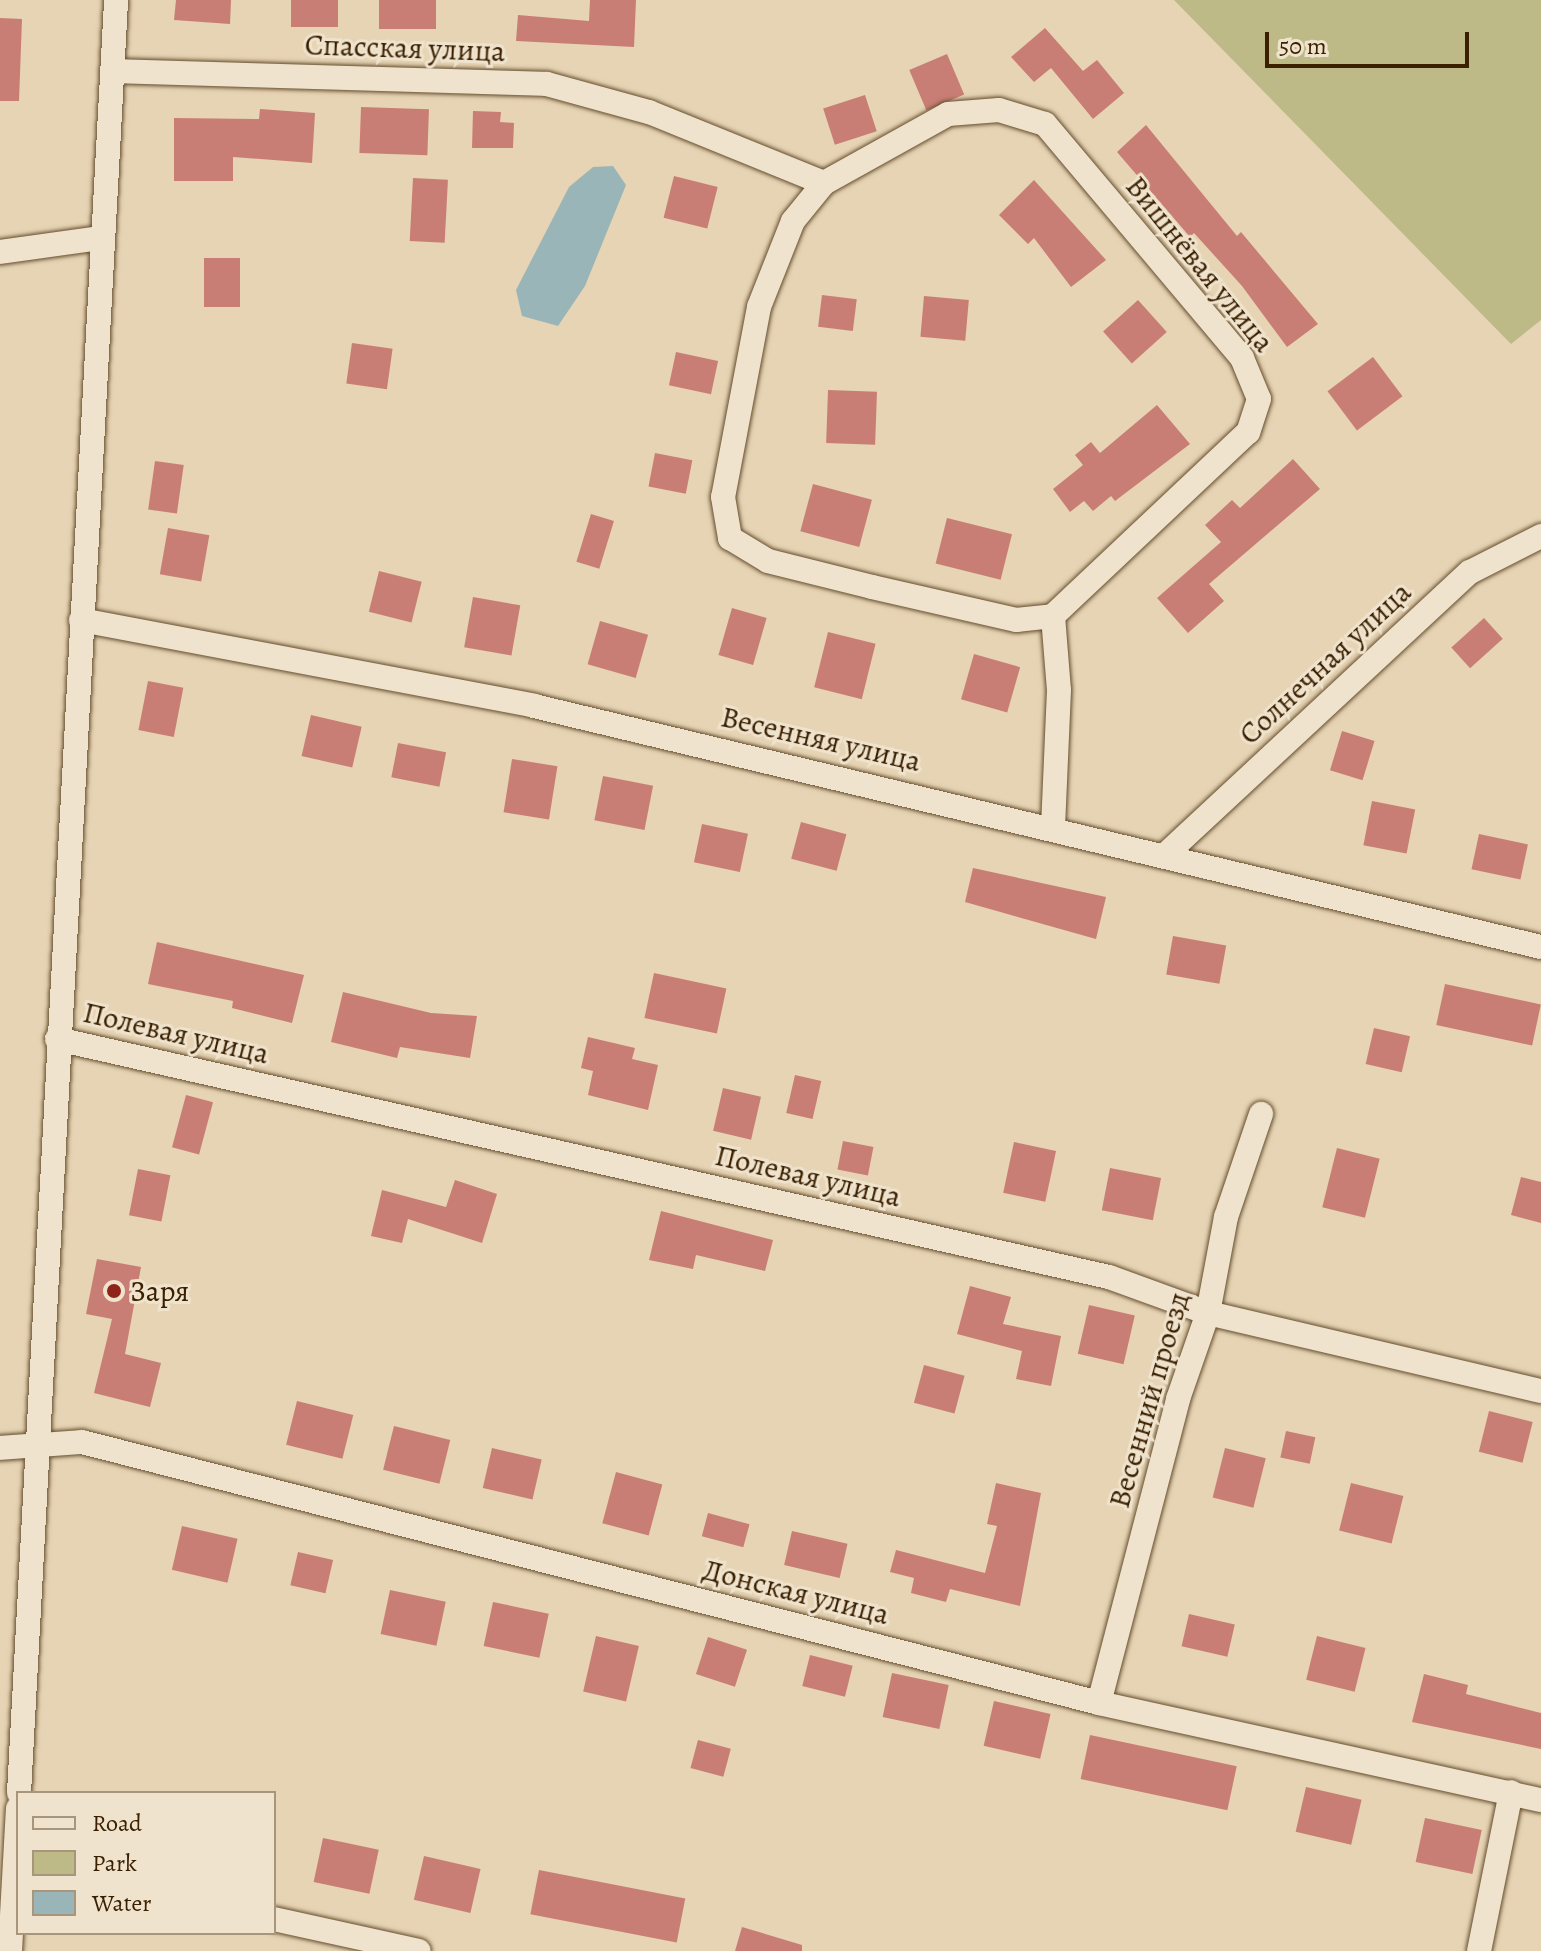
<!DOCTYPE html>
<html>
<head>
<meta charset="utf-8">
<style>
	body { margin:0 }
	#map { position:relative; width:1541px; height:1951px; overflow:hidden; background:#e6d4b4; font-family:Alegreya,serif }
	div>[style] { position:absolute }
	.green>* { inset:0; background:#bdba87 }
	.water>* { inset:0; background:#9ab5b8 }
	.building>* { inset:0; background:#c97e75; transform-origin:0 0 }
	.roads { filter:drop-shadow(0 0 2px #654d2d) drop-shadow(0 0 2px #654d2d) }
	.street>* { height:24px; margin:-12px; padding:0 12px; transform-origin:12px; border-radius:12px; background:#efe3ce }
	.dots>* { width:22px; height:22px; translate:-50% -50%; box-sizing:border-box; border:4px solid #efe3ce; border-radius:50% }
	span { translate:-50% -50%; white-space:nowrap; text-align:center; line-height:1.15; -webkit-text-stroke:6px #efe3ce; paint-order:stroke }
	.street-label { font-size:30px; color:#3a2000 }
	.poi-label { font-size:30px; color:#3a2000 }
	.left { translate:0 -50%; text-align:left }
	.legend { position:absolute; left:16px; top:1791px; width:260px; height:144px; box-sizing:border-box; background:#efe3ce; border:2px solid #a7957c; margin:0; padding:10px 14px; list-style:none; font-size:24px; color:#3a2000 }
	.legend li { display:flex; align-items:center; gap:16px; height:40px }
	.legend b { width:40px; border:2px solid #a7957c }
	.scale { position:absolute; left:1265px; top:32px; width:204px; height:36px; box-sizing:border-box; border:4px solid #3a2000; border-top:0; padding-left:10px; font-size:24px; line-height:28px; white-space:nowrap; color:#3a2000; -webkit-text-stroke:6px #efe3ce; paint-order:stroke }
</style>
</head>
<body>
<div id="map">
	<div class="green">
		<i style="clip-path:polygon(1174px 0,1541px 0,1541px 320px,1511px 344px)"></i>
	</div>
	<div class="water">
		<i style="clip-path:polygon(613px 166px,626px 185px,585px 286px,558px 326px,522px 316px,516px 290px,569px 187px,593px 167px)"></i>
	</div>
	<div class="building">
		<i style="clip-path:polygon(176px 0,231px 0,230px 24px,174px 20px)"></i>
		<i style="left:291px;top:0;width:47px;height:27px"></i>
		<i style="left:379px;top:0;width:57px;height:29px"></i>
		<i style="clip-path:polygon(590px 0,636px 0,634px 47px,516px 41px,518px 15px,589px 21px)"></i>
		<i style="clip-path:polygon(0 18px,22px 19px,19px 101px,0 101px)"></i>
		<i style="clip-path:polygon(1045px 28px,1083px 71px,1097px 60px,1124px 93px,1093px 119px,1051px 68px,1034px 82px,1011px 57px)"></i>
		<i style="left:947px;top:54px;width:44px;height:41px;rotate:67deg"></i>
		<i style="left:865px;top:95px;width:38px;height:44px;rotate:72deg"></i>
		<i style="left:361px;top:107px;width:68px;height:46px;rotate:2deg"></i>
		<i style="clip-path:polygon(260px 109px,315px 113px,312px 163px,233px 157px,233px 181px,174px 181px,174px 118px,259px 119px)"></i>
		<i style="clip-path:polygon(473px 111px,501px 112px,500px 122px,514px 123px,513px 148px,472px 148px)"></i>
		<i style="clip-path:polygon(1146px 125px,1237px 236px,1241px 232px,1318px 324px,1287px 347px,1242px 286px,1194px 233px,1190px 237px,1117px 152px)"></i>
		<i style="left:674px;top:176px;width:45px;height:43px;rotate:14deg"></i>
		<i style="left:413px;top:178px;width:35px;height:63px;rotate:3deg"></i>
		<i style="clip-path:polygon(1034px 180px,1106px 260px,1071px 287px,1034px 238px,1028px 244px,999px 215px)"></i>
		<i style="left:204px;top:258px;width:36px;height:49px"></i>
		<i style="left:822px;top:295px;width:35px;height:32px;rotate:7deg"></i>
		<i style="left:924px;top:296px;width:45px;height:41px;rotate:5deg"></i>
		<i style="left:1138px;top:300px;width:43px;height:47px;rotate:48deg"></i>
		<i style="left:352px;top:343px;width:41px;height:41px;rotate:8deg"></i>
		<i style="left:676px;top:352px;width:43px;height:34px;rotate:12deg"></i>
		<i style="left:1373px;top:357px;width:49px;height:57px;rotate:53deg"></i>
		<i style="left:828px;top:390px;width:49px;height:53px;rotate:2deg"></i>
		<i style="clip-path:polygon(1157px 405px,1190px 444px,1115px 501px,1111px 496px,1093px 511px,1084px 501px,1070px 512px,1053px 489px,1083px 465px,1075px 455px,1091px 442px,1100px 453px)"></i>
		<i style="left:655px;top:453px;width:38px;height:34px;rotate:11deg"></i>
		<i style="clip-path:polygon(1293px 459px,1320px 489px,1209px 584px,1224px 601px,1188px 633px,1157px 598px,1221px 542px,1205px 525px,1232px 500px,1240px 508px)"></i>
		<i style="left:155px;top:461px;width:29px;height:49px;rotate:8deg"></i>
		<i style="left:813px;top:484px;width:61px;height:49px;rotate:15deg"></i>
		<i style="left:591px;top:514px;width:24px;height:50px;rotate:17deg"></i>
		<i style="left:947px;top:518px;width:67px;height:47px;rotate:14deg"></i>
		<i style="left:168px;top:528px;width:42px;height:47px;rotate:10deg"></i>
		<i style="left:379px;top:571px;width:44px;height:42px;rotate:14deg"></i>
		<i style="left:473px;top:597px;width:48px;height:51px;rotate:10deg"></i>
		<i style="left:732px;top:608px;width:36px;height:49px;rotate:16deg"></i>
		<i style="left:1484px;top:618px;width:28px;height:44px;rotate:48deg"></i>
		<i style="left:600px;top:621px;width:50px;height:45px;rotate:16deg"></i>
		<i style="left:828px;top:632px;width:49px;height:57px;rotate:14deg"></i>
		<i style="left:974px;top:654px;width:48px;height:47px;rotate:16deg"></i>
		<i style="left:148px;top:681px;width:36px;height:50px;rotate:11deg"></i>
		<i style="left:311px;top:715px;width:52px;height:42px;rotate:13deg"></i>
		<i style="left:1342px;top:731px;width:34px;height:41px;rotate:17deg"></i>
		<i style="left:398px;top:743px;width:49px;height:35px;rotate:11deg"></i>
		<i style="left:512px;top:759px;width:46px;height:54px;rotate:9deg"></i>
		<i style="left:603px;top:776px;width:51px;height:45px;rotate:11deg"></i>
		<i style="left:1372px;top:801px;width:44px;height:45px;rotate:11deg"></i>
		<i style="left:801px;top:822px;width:47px;height:38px;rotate:15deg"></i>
		<i style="left:702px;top:824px;width:47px;height:39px;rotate:12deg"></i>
		<i style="left:1479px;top:834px;width:50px;height:36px;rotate:12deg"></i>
		<i style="clip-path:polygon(973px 868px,1106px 897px,1096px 939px,965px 902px)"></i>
		<i style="left:1173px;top:936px;width:54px;height:39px;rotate:10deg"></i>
		<i style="clip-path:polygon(157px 942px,304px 975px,292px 1023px,232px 1008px,233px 1001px,148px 984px)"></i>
		<i style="left:654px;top:973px;width:74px;height:46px;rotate:12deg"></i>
		<i style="left:1445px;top:984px;width:98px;height:42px;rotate:12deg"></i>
		<i style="clip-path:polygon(343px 992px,431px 1013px,477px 1016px,470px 1058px,400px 1047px,397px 1058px,331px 1042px)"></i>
		<i style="left:1374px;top:1028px;width:37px;height:37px;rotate:13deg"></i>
		<i style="clip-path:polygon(588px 1037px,635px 1048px,632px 1059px,658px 1065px,648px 1110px,588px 1095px,593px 1071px,581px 1068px)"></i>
		<i style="left:795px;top:1075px;width:27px;height:39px;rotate:13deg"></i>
		<i style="left:723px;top:1088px;width:39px;height:44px;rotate:13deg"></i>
		<i style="left:186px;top:1095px;width:28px;height:54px;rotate:15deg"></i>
		<i style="left:843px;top:1141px;width:31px;height:29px;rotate:11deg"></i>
		<i style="left:1014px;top:1142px;width:43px;height:52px;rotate:12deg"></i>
		<i style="left:1337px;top:1148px;width:44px;height:61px;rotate:14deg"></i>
		<i style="left:1110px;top:1168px;width:52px;height:43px;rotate:11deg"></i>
		<i style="left:138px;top:1169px;width:33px;height:47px;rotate:11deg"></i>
		<i style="clip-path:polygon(1521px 1177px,1541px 1182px,1541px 1223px,1511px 1215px)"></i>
		<i style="clip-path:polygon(455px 1180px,497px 1194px,482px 1243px,408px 1219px,402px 1243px,371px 1236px,382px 1190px,446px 1207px)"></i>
		<i style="clip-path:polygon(661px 1211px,773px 1240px,765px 1271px,696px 1255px,693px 1269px,649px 1260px)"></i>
		<i style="clip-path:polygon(97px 1259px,141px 1267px,125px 1354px,161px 1363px,150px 1407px,94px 1393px,112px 1319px,86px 1314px)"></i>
		<i style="clip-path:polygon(970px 1286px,1011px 1297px,1003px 1324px,1061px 1336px,1051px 1386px,1016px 1379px,1022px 1351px,957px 1334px)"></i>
		<i style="left:1089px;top:1305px;width:47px;height:50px;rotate:13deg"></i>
		<i style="left:924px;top:1365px;width:42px;height:39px;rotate:15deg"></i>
		<i style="left:297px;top:1401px;width:58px;height:45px;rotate:14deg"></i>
		<i style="left:1489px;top:1411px;width:45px;height:42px;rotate:14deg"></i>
		<i style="left:394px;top:1426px;width:58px;height:45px;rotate:14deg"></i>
		<i style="left:1286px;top:1431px;width:30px;height:27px;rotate:12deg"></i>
		<i style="left:492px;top:1448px;width:51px;height:41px;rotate:13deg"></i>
		<i style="left:1225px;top:1448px;width:42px;height:51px;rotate:14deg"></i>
		<i style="left:616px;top:1472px;width:48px;height:53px;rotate:15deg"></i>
		<i style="clip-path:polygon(996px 1483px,1041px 1493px,1020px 1606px,950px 1589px,946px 1602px,911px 1593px,914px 1578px,890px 1572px,896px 1550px,985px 1573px,997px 1526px,987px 1524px)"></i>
		<i style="left:1351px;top:1483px;width:54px;height:49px;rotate:14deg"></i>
		<i style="left:708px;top:1513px;width:43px;height:24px;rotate:15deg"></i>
		<i style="left:182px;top:1526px;width:57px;height:45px;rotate:13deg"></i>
		<i style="left:792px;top:1531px;width:57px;height:35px;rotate:13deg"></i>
		<i style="left:298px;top:1552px;width:36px;height:34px;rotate:13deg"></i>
		<i style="left:390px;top:1590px;width:57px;height:45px;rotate:12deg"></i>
		<i style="left:493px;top:1602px;width:57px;height:45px;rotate:12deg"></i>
		<i style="left:1189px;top:1614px;width:47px;height:33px;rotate:13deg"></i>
		<i style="left:596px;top:1636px;width:44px;height:57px;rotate:13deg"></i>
		<i style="left:1317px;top:1636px;width:50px;height:45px;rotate:14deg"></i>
		<i style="left:708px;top:1637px;width:41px;height:39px;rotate:18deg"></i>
		<i style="left:810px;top:1655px;width:44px;height:32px;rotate:14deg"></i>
		<i style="left:892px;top:1673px;width:58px;height:45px;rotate:12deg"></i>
		<i style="clip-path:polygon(1424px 1674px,1468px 1685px,1466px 1694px,1541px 1713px,1541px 1749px,1412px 1722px)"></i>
		<i style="left:994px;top:1701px;width:58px;height:46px;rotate:13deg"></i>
		<i style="left:1090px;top:1735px;width:150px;height:45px;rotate:12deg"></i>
		<i style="left:698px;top:1740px;width:34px;height:29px;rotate:15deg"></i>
		<i style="left:1306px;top:1787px;width:57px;height:46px;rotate:13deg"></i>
		<i style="left:1425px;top:1818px;width:58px;height:45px;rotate:12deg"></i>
		<i style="left:323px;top:1838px;width:57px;height:45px;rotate:12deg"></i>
		<i style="left:424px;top:1856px;width:58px;height:45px;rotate:13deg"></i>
		<i style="left:539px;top:1870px;width:149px;height:45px;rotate:11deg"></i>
		<i style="clip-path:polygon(742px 1927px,802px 1945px,802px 1951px,735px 1951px)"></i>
	</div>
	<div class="roads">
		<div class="street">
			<i style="left:115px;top:71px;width:432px;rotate:1.7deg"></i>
			<i style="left:547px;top:84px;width:106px;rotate:15.4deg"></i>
			<i style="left:649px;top:112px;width:189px;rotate:22.1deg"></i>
			<i style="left:824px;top:183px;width:49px;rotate:129.2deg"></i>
			<i style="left:793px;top:221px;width:92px;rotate:111.6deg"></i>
			<i style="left:759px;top:307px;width:193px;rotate:100.7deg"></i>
			<i style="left:723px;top:497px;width:42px;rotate:80.3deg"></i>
			<i style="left:730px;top:538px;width:44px;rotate:31.2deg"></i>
			<i style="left:768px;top:561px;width:107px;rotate:14deg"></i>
			<i style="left:872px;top:587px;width:148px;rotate:12.9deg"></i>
			<i style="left:1016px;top:620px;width:37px;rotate:-6deg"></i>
			<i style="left:1053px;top:616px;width:74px;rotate:85.4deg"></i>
			<i style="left:1059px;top:690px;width:137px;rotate:92.5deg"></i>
			<i style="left:824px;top:183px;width:142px;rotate:-29.1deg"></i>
			<i style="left:948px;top:114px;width:51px;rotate:-4.5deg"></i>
			<i style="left:999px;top:110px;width:48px;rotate:16.9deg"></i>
			<i style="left:1045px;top:124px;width:306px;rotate:49.9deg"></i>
			<i style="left:1242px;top:358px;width:44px;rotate:67.5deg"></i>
			<i style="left:1259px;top:399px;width:35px;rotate:108deg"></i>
			<i style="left:1248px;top:432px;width:268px;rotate:136.7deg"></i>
			<i style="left:0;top:252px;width:101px;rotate:-8deg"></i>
			<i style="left:81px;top:620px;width:461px;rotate:10.7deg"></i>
			<i style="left:534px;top:706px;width:1035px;rotate:13.46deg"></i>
			<i style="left:1165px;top:855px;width:416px;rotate:-42.9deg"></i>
			<i style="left:1470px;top:572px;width:80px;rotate:-26.9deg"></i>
			<i style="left:57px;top:1039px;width:1079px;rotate:12.75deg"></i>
			<i style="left:1109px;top:1277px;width:105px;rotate:20deg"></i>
			<i style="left:1208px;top:1313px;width:342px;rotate:13.2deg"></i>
			<i style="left:0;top:1448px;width:82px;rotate:-4.2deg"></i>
			<i style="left:82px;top:1442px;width:1050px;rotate:14.39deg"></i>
			<i style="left:1099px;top:1703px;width:453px;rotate:12.4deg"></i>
			<i style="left:1099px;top:1703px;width:314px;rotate:-75.4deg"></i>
			<i style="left:1178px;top:1399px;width:91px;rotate:-70.8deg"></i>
			<i style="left:1208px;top:1313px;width:98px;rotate:-79.4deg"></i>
			<i style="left:1226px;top:1217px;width:109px;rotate:-71.2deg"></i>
			<i style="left:19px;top:1793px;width:1796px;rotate:-86.9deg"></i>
			<i style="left:274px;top:1919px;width:148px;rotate:12.4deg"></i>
			<i style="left:10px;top:1951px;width:143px;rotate:-86.8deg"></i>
			<i style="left:1479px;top:1951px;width:162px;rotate:-78.6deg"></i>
		</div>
	</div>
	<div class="dots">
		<i style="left:114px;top:1291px;background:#8f2418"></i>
	</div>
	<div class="street-label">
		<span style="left:405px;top:48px;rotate:2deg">Спасская улица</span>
		<span style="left:1200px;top:264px;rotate:51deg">Вишнёвая улица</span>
		<span style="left:1325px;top:663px;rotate:-43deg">Солнечная улица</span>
		<span style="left:821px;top:739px;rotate:13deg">Весенняя улица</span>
		<span style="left:176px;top:1033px;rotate:13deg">Полевая улица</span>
		<span style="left:808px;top:1176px;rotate:13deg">Полевая улица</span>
		<span style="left:1149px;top:1400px;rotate:-74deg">Весенний проезд</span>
		<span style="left:796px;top:1592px;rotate:14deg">Донская улица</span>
	</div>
	<div class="poi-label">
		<span class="left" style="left:130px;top:1291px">Заря</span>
	</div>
	<ul class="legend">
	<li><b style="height:10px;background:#efe3ce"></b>Road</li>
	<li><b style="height:22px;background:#bdba87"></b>Park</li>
	<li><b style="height:22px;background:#9ab5b8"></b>Water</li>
	</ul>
	<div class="scale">50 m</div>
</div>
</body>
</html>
